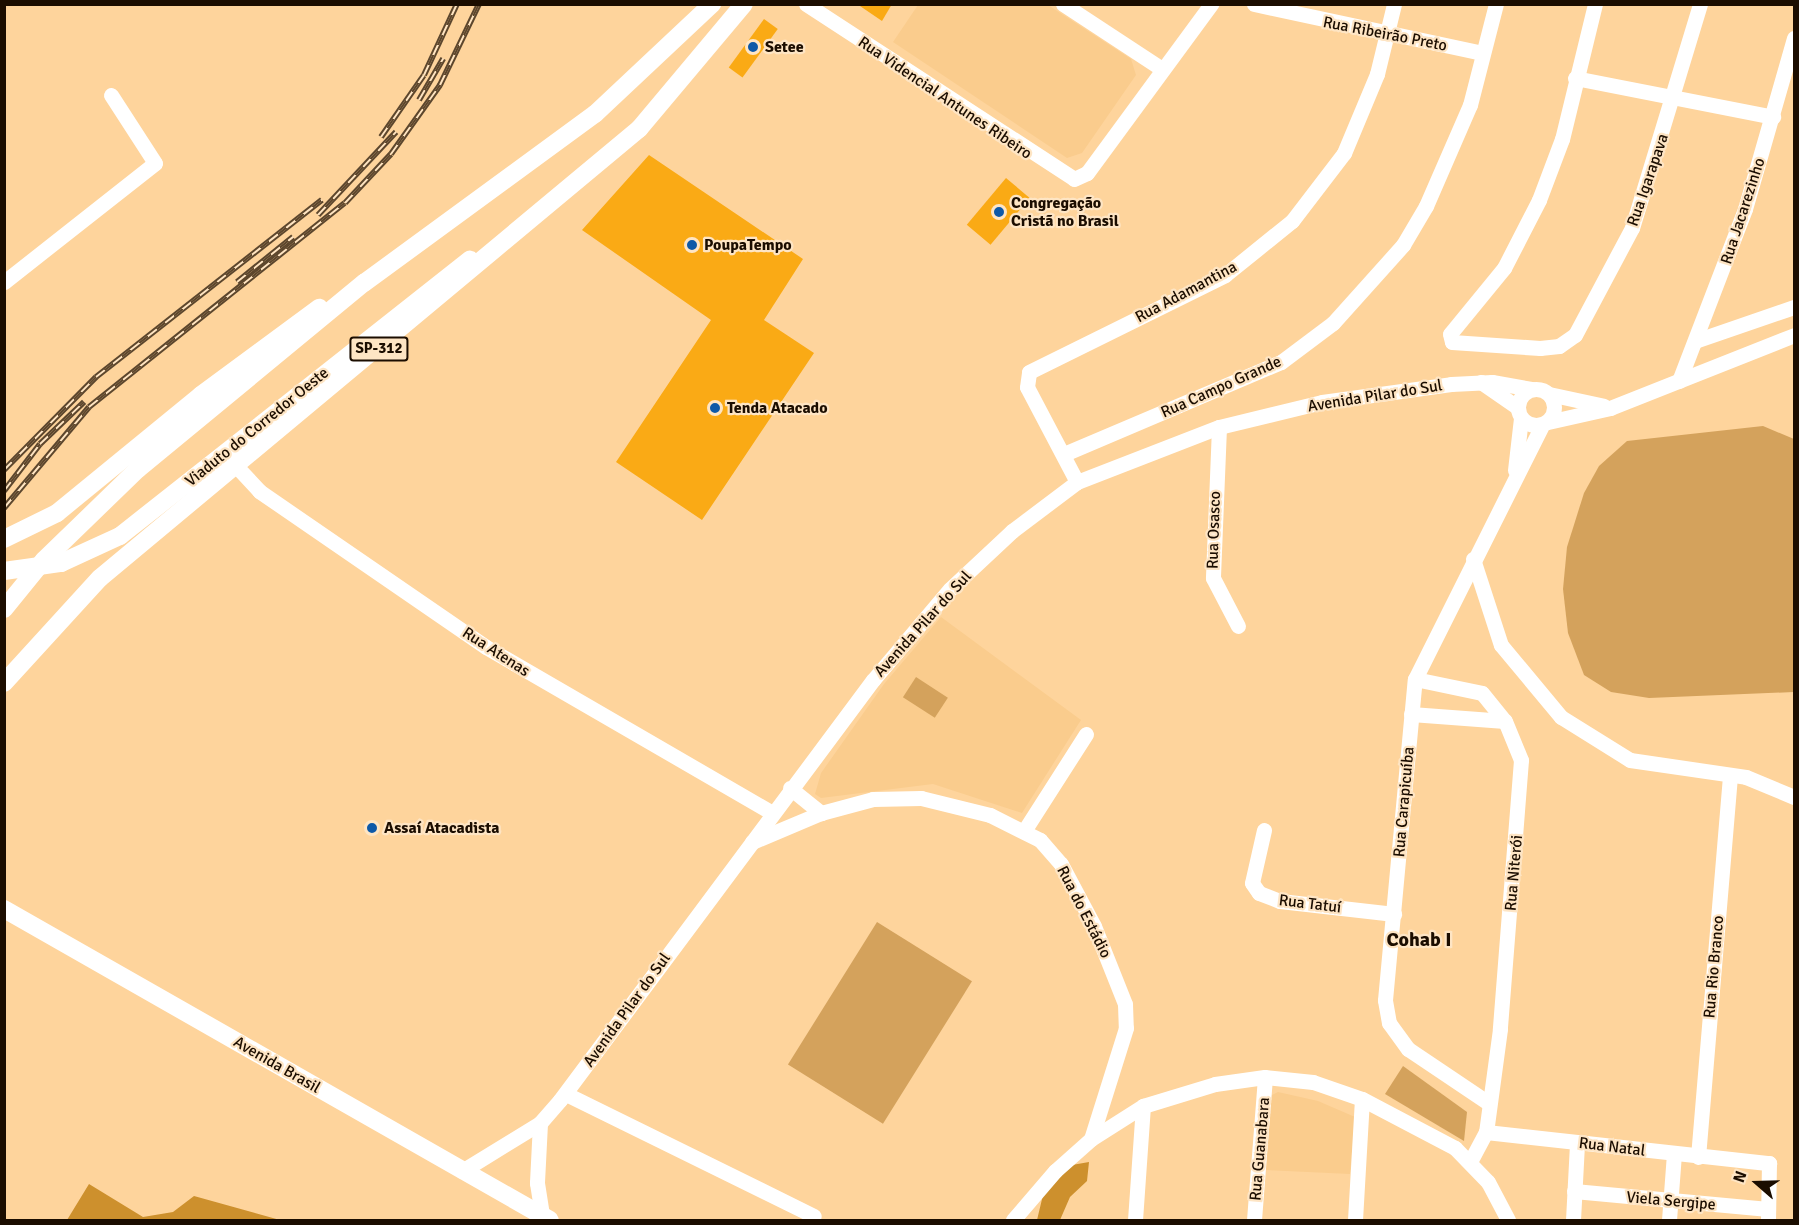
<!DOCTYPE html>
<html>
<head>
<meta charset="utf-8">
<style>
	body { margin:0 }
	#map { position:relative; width:1799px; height:1225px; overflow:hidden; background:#fed49c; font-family:Signika,sans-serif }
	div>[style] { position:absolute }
	.built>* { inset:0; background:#facc8d }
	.green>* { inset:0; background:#d4a25c; transform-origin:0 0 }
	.forest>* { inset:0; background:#cd902d }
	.building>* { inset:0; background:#faaa15; transform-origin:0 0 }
	.minor>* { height:15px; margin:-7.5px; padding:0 7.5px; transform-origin:7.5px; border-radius:7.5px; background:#fff }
	.minor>.ring { margin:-7.5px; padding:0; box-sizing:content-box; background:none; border:15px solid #fff; border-radius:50% }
	.major>* { height:18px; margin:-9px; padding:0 9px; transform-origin:9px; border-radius:9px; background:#fff }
	.rail>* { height:6px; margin-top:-3px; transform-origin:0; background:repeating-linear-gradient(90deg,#fee5c4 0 11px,#5c462d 0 22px); box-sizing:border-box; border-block:2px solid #5c462d }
	.dots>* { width:16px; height:16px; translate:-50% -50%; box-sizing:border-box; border:3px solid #fee5c4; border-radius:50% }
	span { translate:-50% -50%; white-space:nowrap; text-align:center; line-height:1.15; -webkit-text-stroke:4.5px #fee5c4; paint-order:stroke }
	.shield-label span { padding:2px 4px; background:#fee5c4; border:2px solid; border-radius:4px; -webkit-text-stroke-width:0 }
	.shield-label { font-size:15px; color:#1b0d00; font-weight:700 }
	.street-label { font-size:16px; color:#1b0d00 }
	.poi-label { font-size:16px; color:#1b0d00; font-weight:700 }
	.left { translate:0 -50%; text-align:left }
	.quarter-label { font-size:20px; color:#1b0d00; font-weight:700 }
	.frame { position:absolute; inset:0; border:6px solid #1b0d00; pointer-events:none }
	.north { position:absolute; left:1727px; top:1153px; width:60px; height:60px; -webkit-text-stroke:4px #fee5c4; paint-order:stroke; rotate:290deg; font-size:16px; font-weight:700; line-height:24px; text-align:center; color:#1b0d00 }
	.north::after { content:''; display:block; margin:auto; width:21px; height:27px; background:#1b0d00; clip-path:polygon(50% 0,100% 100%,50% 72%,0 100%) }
</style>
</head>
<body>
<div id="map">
	<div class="built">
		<i style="clip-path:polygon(918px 5px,1048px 5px,1131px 59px,1136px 75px,1082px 153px,1067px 158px,893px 42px)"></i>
		<i style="clip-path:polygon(941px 617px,1081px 720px,1022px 813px,933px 784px,821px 798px,815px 794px,821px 773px,884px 684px)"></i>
		<i style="clip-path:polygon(1278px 1092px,1318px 1101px,1355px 1117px,1350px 1174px,1265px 1170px,1270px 1096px)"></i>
	</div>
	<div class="green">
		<i style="clip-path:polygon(1763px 426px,1794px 439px,1794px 692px,1649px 698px,1611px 692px,1584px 675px,1568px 633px,1563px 589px,1567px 547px,1584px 493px,1599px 466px,1627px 441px)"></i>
		<i style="left:916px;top:677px;width:38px;height:24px;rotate:33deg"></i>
		<i style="left:877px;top:922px;width:112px;height:168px;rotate:32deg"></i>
		<i style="clip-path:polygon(1403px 1066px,1467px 1112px,1464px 1141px,1385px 1094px)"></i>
	</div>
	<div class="forest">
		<i style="clip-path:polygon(1089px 1162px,1087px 1181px,1070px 1197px,1060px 1220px,1037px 1220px,1043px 1195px,1072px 1165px)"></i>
		<i style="clip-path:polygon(89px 1184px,143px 1217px,173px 1212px,194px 1196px,280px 1220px,67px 1220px)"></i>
	</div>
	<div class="building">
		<i style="clip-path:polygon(857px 4px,892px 4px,882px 21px)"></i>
		<i style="left:764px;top:19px;width:17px;height:60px;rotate:36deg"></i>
		<i style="clip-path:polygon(649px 155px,803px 259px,764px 320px,814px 353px,702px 520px,616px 462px,711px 320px,582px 230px)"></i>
		<i style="left:1006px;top:178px;width:31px;height:61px;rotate:40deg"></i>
	</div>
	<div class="minor">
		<i style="left:806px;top:4px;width:320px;rotate:33.1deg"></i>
		<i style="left:1074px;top:179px;width:14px;rotate:-25deg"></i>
		<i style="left:1087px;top:173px;width:210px;rotate:-53.7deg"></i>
		<i style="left:1063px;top:4px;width:118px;rotate:33.3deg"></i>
		<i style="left:1254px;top:4px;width:233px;rotate:12.1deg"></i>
		<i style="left:1595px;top:4px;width:139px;rotate:103.7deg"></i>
		<i style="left:1562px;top:139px;width:65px;rotate:110.7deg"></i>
		<i style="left:1539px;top:200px;width:76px;rotate:117.2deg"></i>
		<i style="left:1504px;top:268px;width:85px;rotate:129.3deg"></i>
		<i style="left:1450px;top:334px;width:8px;rotate:76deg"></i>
		<i style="left:1452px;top:342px;width:88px;rotate:3.9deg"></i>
		<i style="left:1540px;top:348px;width:19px;rotate:-6deg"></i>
		<i style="left:1559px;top:346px;width:19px;rotate:-35deg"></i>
		<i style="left:1575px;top:335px;width:121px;rotate:-62deg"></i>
		<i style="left:1632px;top:228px;width:234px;rotate:-73.1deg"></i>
		<i style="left:1575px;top:78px;width:202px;rotate:11.1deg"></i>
		<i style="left:4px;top:282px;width:192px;rotate:-38.2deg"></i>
		<i style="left:155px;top:163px;width:81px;rotate:-122.9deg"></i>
		<i style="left:1695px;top:341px;width:105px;rotate:-19deg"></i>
		<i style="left:1679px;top:381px;width:184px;rotate:-69deg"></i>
		<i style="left:1745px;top:209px;width:178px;rotate:-74deg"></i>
		<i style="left:1481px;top:382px;width:44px;rotate:34.8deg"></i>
		<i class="ring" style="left:1518px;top:389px;width:21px;height:21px"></i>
		<i style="left:1549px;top:394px;width:56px;rotate:12.3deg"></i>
		<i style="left:1548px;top:422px;width:64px;rotate:-12.7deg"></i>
		<i style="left:1610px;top:408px;width:198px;rotate:-21.6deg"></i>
		<i style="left:1219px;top:427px;width:151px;rotate:92.3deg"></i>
		<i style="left:1213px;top:578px;width:54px;rotate:62.5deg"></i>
		<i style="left:1064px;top:454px;width:236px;rotate:-23deg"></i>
		<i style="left:1281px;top:362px;width:65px;rotate:-36.9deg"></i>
		<i style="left:1333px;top:323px;width:105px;rotate:-48.1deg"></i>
		<i style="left:1403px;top:245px;width:45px;rotate:-59.5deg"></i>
		<i style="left:1426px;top:206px;width:110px;rotate:-66.5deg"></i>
		<i style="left:1470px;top:105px;width:104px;rotate:-75.6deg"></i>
		<i style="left:237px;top:467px;width:33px;rotate:47deg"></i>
		<i style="left:259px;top:491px;width:275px;rotate:34.5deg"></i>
		<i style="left:486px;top:647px;width:331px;rotate:30.1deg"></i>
		<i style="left:1515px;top:470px;width:52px;rotate:-83.4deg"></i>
		<i style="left:1077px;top:482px;width:107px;rotate:-117.8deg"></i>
		<i style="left:1027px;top:387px;width:15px;rotate:-82deg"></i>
		<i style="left:1029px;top:372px;width:219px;rotate:-26.3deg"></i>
		<i style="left:1225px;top:275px;width:86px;rotate:-38.9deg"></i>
		<i style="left:1292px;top:221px;width:86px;rotate:-52.6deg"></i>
		<i style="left:1344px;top:153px;width:86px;rotate:-67.3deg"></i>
		<i style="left:1377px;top:74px;width:72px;rotate:-76.3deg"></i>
		<i style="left:1473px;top:559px;width:90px;rotate:72deg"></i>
		<i style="left:1501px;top:645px;width:94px;rotate:50.2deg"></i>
		<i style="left:1561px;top:717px;width:81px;rotate:31.9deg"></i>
		<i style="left:1630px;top:760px;width:117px;rotate:8.3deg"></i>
		<i style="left:1746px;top:777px;width:52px;rotate:22.6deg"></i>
		<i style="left:1415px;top:679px;width:68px;rotate:11.8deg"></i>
		<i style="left:1482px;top:693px;width:36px;rotate:51deg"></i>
		<i style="left:1505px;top:721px;width:42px;rotate:67.7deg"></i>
		<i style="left:1521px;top:760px;width:270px;rotate:94.5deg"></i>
		<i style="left:1500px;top:1029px;width:104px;rotate:97.7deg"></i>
		<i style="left:1411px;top:714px;width:94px;rotate:4.3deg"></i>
		<i style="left:790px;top:788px;width:40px;rotate:39deg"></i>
		<i style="left:1264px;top:830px;width:54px;rotate:102.8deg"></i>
		<i style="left:1252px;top:883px;width:12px;rotate:55deg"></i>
		<i style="left:1259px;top:893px;width:22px;rotate:21deg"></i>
		<i style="left:1280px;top:901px;width:115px;rotate:6.5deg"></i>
		<i style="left:1024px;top:831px;width:115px;rotate:-57.4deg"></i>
		<i style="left:752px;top:842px;width:75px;rotate:-22.8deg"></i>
		<i style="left:821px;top:813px;width:54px;rotate:-15.1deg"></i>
		<i style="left:873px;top:799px;width:48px;rotate:-1.2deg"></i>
		<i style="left:921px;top:798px;width:71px;rotate:13.8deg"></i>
		<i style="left:990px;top:815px;width:56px;rotate:26.6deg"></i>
		<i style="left:1040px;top:840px;width:32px;rotate:49deg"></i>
		<i style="left:1061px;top:864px;width:70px;rotate:62deg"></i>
		<i style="left:1094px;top:926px;width:84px;rotate:68.3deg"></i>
		<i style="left:1125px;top:1004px;width:24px;rotate:88deg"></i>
		<i style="left:1126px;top:1028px;width:116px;rotate:107.5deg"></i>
		<i style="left:566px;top:1094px;width:276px;rotate:26.2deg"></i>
		<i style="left:1487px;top:1102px;width:95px;rotate:-146.1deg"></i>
		<i style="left:1408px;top:1049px;width:32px;rotate:-126deg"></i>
		<i style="left:1389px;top:1023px;width:23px;rotate:-100deg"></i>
		<i style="left:1385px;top:1000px;width:322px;rotate:-84.7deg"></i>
		<i style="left:1415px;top:679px;width:284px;rotate:-63.4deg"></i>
		<i style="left:540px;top:1123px;width:60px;rotate:92.9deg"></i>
		<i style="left:537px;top:1183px;width:33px;rotate:81deg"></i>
		<i style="left:1698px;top:1157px;width:381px;rotate:-85.2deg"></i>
		<i style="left:1471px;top:1160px;width:32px;rotate:-62deg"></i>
		<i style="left:1486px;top:1132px;width:285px;rotate:6.3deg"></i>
		<i style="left:1769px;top:1163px;width:57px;rotate:91deg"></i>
		<i style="left:462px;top:1171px;width:92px;rotate:-31.6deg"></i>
		<i style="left:540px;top:1123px;width:30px;rotate:-49deg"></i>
		<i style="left:560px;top:1100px;width:524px;rotate:-53.31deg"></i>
		<i style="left:873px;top:680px;width:119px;rotate:-49.8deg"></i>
		<i style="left:950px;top:589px;width:85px;rotate:-43.1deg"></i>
		<i style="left:1012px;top:531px;width:81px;rotate:-37deg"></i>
		<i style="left:1077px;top:482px;width:152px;rotate:-21.2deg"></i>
		<i style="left:1219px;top:427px;width:106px;rotate:-13.6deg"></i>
		<i style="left:1322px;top:402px;width:130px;rotate:-7.9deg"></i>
		<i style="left:1451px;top:384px;width:41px;rotate:-2.8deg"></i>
		<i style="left:1492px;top:382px;width:41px;rotate:9.9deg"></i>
		<i style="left:1574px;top:1191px;width:195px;rotate:5.3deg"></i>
		<i style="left:1013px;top:1220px;width:65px;rotate:-49.4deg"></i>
		<i style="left:1055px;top:1171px;width:48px;rotate:-41.6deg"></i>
		<i style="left:1091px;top:1139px;width:62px;rotate:-32.4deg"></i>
		<i style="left:1143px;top:1106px;width:75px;rotate:-17deg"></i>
		<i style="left:1215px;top:1084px;width:50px;rotate:-8deg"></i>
		<i style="left:1265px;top:1077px;width:48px;rotate:5.9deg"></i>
		<i style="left:1313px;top:1082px;width:52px;rotate:19.1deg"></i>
		<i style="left:1362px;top:1099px;width:105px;rotate:27.8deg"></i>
		<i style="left:1455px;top:1148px;width:47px;rotate:45.9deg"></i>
		<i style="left:1488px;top:1182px;width:43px;rotate:62.2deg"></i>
		<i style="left:1135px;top:1220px;width:114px;rotate:-86deg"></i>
		<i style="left:1254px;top:1220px;width:143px;rotate:-85.6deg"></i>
		<i style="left:1355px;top:1220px;width:121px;rotate:-86.7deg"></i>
		<i style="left:1573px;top:1220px;width:77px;rotate:-87deg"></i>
		<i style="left:1669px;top:1220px;width:66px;rotate:-85.7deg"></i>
	</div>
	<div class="major">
		<i style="left:4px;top:539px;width:59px;rotate:-26.1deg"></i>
		<i style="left:57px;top:513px;width:186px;rotate:-39.3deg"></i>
		<i style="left:201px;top:395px;width:147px;rotate:-36.4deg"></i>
		<i style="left:4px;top:571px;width:58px;rotate:-8deg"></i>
		<i style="left:61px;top:563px;width:65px;rotate:-24.6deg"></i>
		<i style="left:120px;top:536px;width:446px;rotate:-38.3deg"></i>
		<i style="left:4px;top:609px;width:63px;rotate:-50.8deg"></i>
		<i style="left:44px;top:560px;width:131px;rotate:-44.1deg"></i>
		<i style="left:138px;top:469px;width:293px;rotate:-39.5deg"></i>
		<i style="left:364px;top:283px;width:286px;rotate:-36.2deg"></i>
		<i style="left:595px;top:114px;width:161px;rotate:-43.2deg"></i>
		<i style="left:4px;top:683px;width:142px;rotate:-47.6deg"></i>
		<i style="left:100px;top:578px;width:702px;rotate:-39.8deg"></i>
		<i style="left:639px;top:129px;width:163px;rotate:-50deg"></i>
		<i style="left:4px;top:909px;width:628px;rotate:29.67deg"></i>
	</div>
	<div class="rail">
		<i style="left:419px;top:100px;width:48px;rotate:-59.7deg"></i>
		<i style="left:381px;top:137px;width:75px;rotate:-55.3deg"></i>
		<i style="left:424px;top:75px;width:78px;rotate:-65.1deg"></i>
		<i style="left:318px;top:215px;width:114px;rotate:-46.8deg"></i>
		<i style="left:237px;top:282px;width:72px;rotate:-38.8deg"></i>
		<i style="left:4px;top:470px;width:131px;rotate:-45.3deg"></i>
		<i style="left:96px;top:377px;width:287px;rotate:-38.1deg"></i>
		<i style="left:4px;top:491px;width:59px;rotate:-52.5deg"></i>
		<i style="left:40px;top:444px;width:61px;rotate:-43.7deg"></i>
		<i style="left:4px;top:508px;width:132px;rotate:-49.9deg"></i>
		<i style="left:89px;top:407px;width:327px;rotate:-38.6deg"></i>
		<i style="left:345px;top:203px;width:67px;rotate:-46.8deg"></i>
		<i style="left:391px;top:154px;width:85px;rotate:-54.6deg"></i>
		<i style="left:440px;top:85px;width:90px;rotate:-64.3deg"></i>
	</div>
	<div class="dots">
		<i style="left:753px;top:47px;background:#0d59a8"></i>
		<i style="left:999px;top:212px;background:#0d59a8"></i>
		<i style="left:692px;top:245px;background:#0d59a8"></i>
		<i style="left:715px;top:408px;background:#0d59a8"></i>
		<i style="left:372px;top:828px;background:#0d59a8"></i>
	</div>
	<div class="shield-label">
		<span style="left:379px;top:349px">SP-312</span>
	</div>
	<div class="street-label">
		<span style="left:1385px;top:34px;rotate:11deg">Rua Ribeirão Preto</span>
		<span style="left:945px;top:98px;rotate:34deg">Rua Videncial Antunes Ribeiro</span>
		<span style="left:1648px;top:180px;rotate:-71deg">Rua Igarapava</span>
		<span style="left:1743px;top:211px;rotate:-72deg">Rua Jacarezinho</span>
		<span style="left:1186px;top:292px;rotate:-28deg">Rua Adamantina</span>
		<span style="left:1221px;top:387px;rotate:-24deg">Rua Campo Grande</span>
		<span style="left:1375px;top:396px;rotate:-9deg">Avenida Pilar do Sul</span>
		<span style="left:257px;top:427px;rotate:-39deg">Viaduto do Corredor Oeste</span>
		<span style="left:1214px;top:530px;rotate:-88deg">Rua Osasco</span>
		<span style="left:923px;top:624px;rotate:-48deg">Avenida Pilar do Sul</span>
		<span style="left:496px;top:652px;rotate:33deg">Rua Atenas</span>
		<span style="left:1404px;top:802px;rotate:-85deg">Rua Carapicuíba</span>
		<span style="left:1514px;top:873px;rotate:-85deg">Rua Niterói</span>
		<span style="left:1310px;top:904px;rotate:7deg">Rua Tatuí</span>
		<span style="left:1084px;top:912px;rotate:63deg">Rua do Estádio</span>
		<span style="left:1714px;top:967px;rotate:-85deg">Rua Rio Branco</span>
		<span style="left:627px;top:1010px;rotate:-54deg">Avenida Pilar do Sul</span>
		<span style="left:277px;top:1065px;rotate:30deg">Avenida Brasil</span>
		<span style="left:1612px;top:1147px;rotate:7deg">Rua Natal</span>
		<span style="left:1260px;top:1149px;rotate:-85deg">Rua Guanabara</span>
		<span style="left:1671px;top:1201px;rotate:5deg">Viela Sergipe</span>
	</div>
	<div class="poi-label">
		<span class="left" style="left:765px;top:47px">Setee</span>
		<span class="left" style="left:1011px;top:212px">Congregação<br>Cristã no Brasil</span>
		<span class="left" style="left:704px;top:245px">PoupaTempo</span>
		<span class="left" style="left:727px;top:408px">Tenda Atacado</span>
		<span class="left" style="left:384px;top:828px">Assaí Atacadista</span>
	</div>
	<div class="quarter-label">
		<span style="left:1419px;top:939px">Cohab I</span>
	</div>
	<div class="frame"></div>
	<div class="north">N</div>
</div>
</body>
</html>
